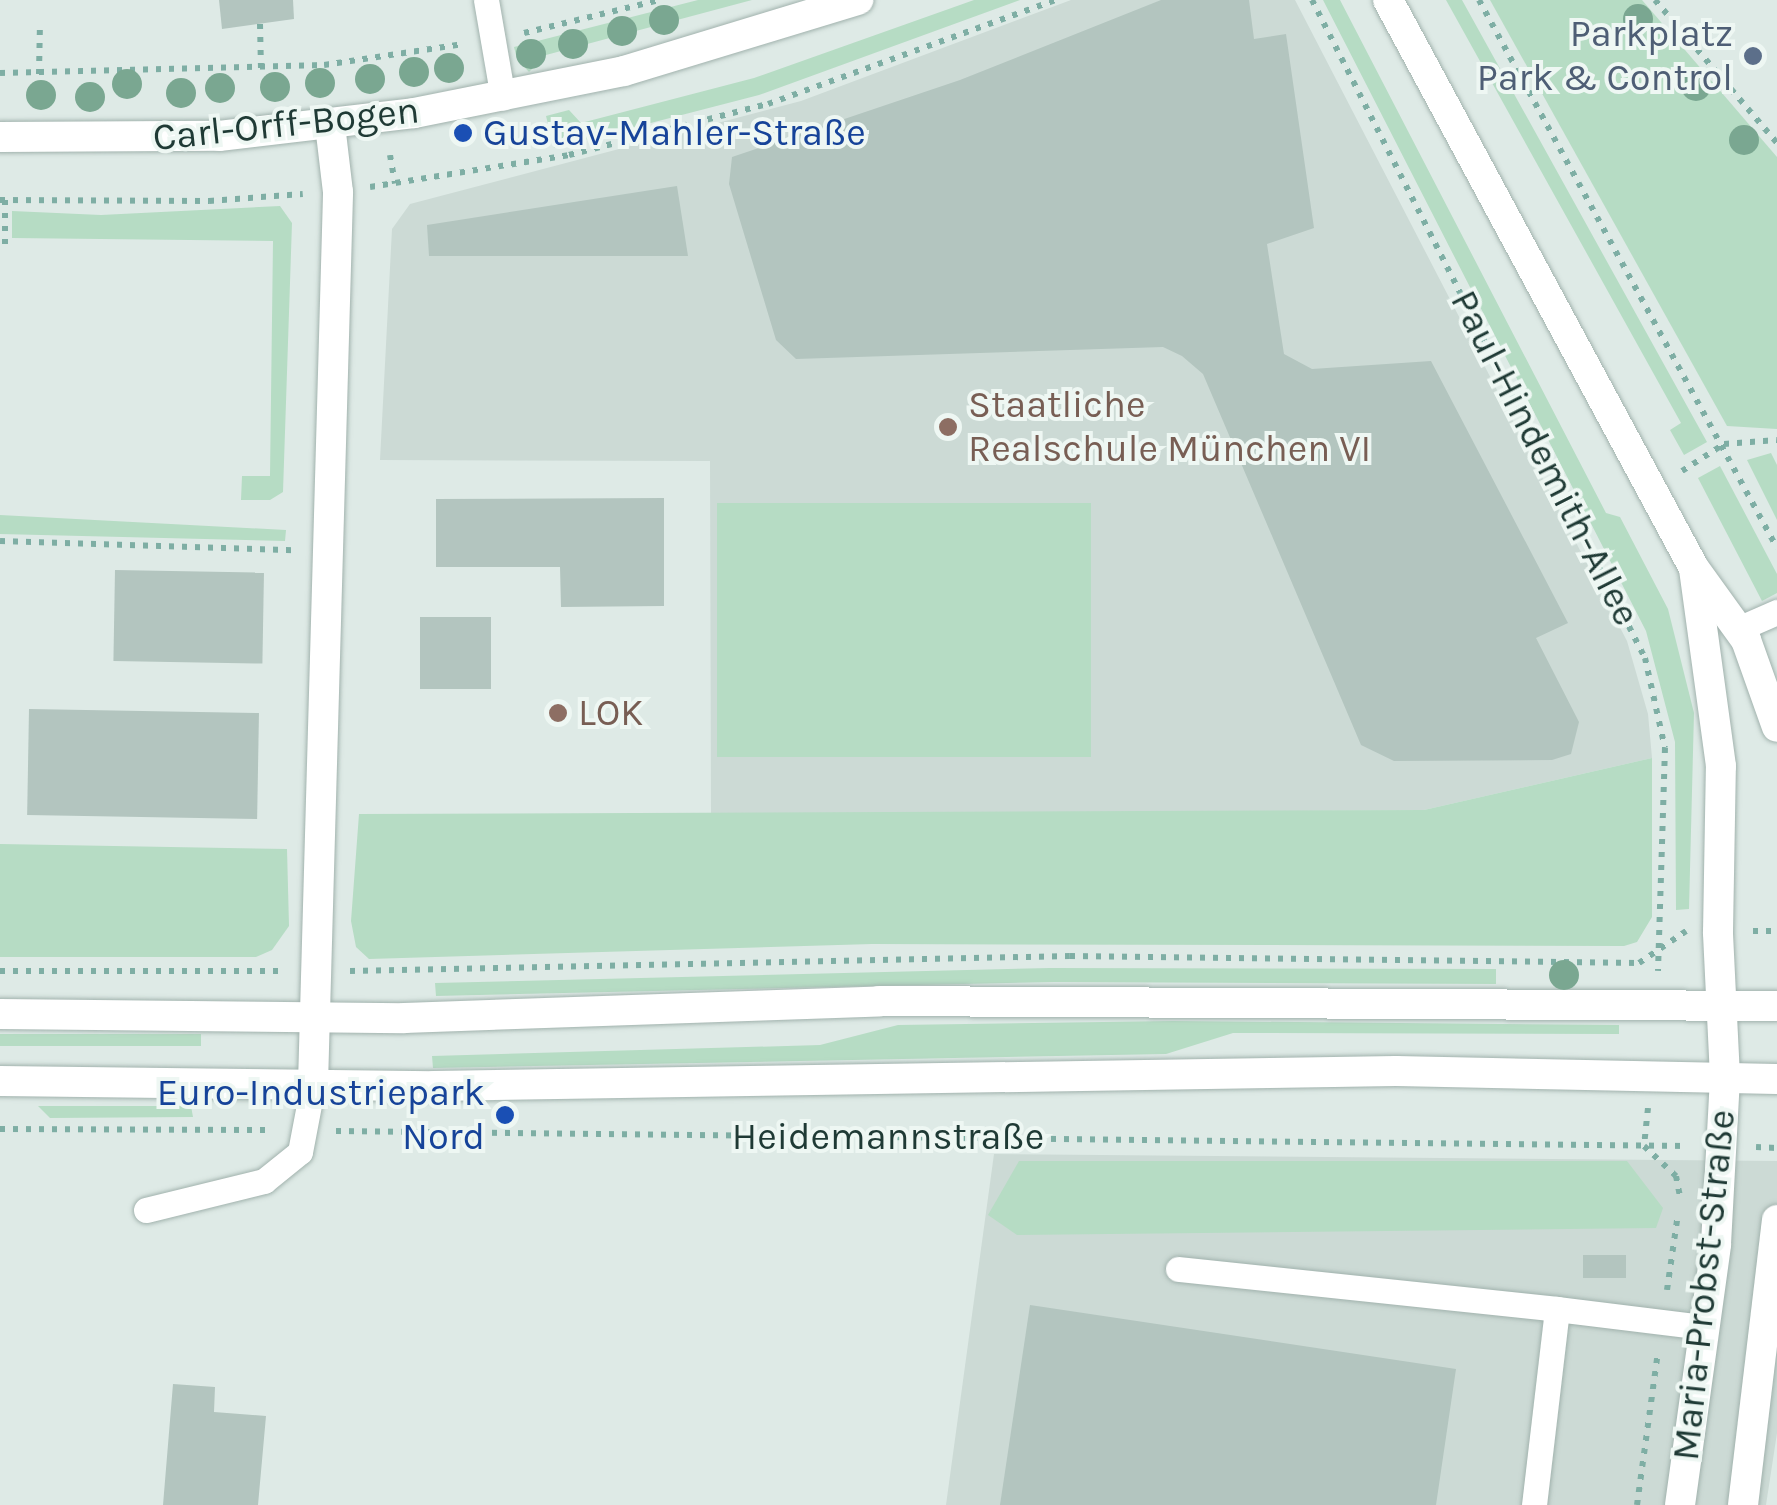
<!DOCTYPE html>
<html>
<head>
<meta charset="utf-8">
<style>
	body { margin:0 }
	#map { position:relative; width:1777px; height:1505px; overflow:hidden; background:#deeae6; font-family:Karla,sans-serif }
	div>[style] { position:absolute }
	.built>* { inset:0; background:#ccdad5 }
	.green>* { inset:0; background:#b6dcc4; transform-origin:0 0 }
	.building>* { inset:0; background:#b3c5bf; transform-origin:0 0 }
	.path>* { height:6px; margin-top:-3px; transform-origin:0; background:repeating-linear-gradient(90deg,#7eaea4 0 5px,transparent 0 13px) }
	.roads { filter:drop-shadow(0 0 2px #a1b2ad) drop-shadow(0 0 2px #a1b2ad) }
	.service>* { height:25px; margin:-12.5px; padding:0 12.5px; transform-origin:12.5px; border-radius:12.5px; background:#fff }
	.minor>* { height:30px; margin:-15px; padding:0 15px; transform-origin:15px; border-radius:15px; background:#fff }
	.secondary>* { height:30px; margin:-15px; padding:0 15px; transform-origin:15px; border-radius:15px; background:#fff }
	.trees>* { width:30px; height:30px; margin:-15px; border-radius:50%; background:#7aa791 }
	.dots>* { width:28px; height:28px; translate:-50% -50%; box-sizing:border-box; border:5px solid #eef7f3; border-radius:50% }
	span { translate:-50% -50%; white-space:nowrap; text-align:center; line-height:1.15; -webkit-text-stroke:8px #eef7f3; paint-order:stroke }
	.service-label { font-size:38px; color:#4e5e75 }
	.right { translate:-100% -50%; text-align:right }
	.street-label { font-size:38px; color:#1f3a35 }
	.transit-label { font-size:38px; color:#164399 }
	.left { translate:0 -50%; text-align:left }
	.education-label { font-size:38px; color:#785e54 }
</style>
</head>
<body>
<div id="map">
	<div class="built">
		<i style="clip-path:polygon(1071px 0,1295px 0,1627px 641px,1648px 714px,1652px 758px,1424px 810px,711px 816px,710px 461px,380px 460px,392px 229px,410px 204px,801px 101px)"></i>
		<i style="clip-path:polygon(994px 1154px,1777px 1161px,1777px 1433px,1766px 1505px,946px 1505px)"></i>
	</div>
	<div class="green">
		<i style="clip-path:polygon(698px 0,752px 0,546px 55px,529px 72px,517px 59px,514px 47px)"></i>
		<i style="clip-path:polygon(974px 0,1020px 0,759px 95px,554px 148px,546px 116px,569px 110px,581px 123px,754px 78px)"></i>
		<i style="clip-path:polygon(1323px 0,1340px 0,1606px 513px,1620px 517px,1668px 609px,1694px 713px,1689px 909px,1676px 910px,1675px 742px,1646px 631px)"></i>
		<i style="clip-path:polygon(1446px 0,1462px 0,1707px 442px,1684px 455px,1670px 430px,1681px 423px)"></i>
		<i style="clip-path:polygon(1490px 0,1642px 0,1777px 157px,1777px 429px,1727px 426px)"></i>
		<i style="clip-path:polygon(280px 206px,292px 223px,283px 492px,270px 500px,241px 500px,242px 476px,270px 476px,273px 241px,12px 238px,12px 211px,101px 215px)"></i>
		<i style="clip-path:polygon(1771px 453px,1777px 465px,1777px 520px,1747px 460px)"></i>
		<i style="clip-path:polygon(1720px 466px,1777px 574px,1777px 593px,1762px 601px,1698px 478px)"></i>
		<i style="left:717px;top:503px;width:374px;height:254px"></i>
		<i style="clip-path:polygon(0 515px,286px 530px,285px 541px,0 534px)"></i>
		<i style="clip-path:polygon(1652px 758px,1652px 917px,1637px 942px,1624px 946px,872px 944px,369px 959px,356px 947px,351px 921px,359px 814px,1424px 810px)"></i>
		<i style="clip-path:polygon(0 844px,287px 849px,289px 926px,272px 950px,256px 957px,0 957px)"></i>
		<i style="clip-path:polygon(1050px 968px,1496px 969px,1496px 984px,1054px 982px,436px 996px,435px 983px)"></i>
		<i style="clip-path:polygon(1173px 1021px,1619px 1025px,1619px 1034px,1233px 1033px,1166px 1054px,433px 1068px,432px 1056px,820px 1045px,898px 1025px)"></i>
		<i style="left:0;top:1034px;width:201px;height:12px"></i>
		<i style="clip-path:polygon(38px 1106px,191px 1106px,193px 1117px,50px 1118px)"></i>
		<i style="clip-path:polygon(1019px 1161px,1627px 1161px,1663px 1208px,1656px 1228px,1017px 1235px,988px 1215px)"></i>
	</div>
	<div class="building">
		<i style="clip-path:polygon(219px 0,293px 0,294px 19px,222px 29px)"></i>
		<i style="clip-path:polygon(1161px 0,1249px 0,1254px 39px,1286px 34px,1314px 228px,1267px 244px,1284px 354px,1312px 369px,1431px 361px,1568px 623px,1536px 638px,1579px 722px,1571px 754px,1552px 760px,1394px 761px,1361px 745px,1203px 374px,1182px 356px,1163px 347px,796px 359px,776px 340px,729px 184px,732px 157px,960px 80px)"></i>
		<i style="clip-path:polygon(677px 186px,688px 256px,429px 256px,427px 225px)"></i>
		<i style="clip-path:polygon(664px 498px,664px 606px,561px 607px,560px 567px,436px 567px,436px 499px)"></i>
		<i style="left:115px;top:570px;width:149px;height:91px;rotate:1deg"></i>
		<i style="left:491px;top:617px;width:72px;height:71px;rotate:90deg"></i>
		<i style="left:29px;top:709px;width:230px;height:106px;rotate:1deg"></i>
		<i style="left:1626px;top:1255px;width:23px;height:43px;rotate:90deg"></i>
		<i style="clip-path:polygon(1030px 1305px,1456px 1369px,1436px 1505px,1000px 1505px)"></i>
		<i style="clip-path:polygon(173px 1384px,215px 1387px,214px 1412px,266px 1416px,258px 1505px,163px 1505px)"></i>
	</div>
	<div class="path">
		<i style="left:1312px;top:0;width:737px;rotate:63.16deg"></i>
		<i style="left:1645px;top:658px;width:92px;rotate:77.5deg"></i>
		<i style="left:1665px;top:748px;width:223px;rotate:91.8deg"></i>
		<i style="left:1479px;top:0;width:624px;rotate:61.46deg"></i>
		<i style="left:1655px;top:0;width:188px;rotate:49.5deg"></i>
		<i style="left:260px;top:24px;width:44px;rotate:88.7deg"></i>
		<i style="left:524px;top:33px;width:139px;rotate:-13.7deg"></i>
		<i style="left:0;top:73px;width:324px;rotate:-1.4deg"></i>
		<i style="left:324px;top:65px;width:141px;rotate:-8.6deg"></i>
		<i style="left:39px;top:74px;width:50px;rotate:-88.9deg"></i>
		<i style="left:390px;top:155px;width:29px;rotate:80deg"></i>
		<i style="left:370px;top:187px;width:202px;rotate:-9.1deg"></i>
		<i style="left:569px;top:155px;width:205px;rotate:-14.4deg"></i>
		<i style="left:768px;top:104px;width:306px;rotate:-19.9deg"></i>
		<i style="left:0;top:200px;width:209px;rotate:0.3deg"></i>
		<i style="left:209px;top:201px;width:94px;rotate:-4.3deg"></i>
		<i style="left:5px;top:200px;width:50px;rotate:90deg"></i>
		<i style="left:1682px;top:471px;width:50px;rotate:-32.7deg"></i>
		<i style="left:1724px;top:444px;width:53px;rotate:-4.3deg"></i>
		<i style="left:0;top:541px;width:294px;rotate:1.8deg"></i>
		<i style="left:1753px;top:931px;width:24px"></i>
		<i style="left:0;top:971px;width:283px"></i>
		<i style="left:350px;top:971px;width:720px;rotate:-1.19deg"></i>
		<i style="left:1070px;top:956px;width:569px;rotate:0.7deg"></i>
		<i style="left:1639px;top:963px;width:57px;rotate:-34.2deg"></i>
		<i style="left:1648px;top:1108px;width:38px;rotate:96deg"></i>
		<i style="left:1644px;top:1146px;width:44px;rotate:43.2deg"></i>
		<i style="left:1676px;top:1176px;width:20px;rotate:79deg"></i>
		<i style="left:0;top:1129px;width:273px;rotate:0.2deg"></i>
		<i style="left:336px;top:1131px;width:1352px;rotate:0.64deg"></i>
		<i style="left:1756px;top:1147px;width:21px;rotate:3deg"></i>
		<i style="left:1667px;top:1290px;width:77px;rotate:-81.8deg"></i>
		<i style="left:1637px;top:1505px;width:154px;rotate:-82.2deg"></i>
	</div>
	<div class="roads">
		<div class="service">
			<i style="left:486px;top:0;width:99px;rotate:80.2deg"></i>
			<i style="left:1738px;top:629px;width:43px;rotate:-23.6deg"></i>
			<i style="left:146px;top:1210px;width:122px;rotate:-13.8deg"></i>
			<i style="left:264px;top:1181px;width:46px;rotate:-38.9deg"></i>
			<i style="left:300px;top:1152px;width:69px;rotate:-79.2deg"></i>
			<i style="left:1178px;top:1269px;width:381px;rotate:6deg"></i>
			<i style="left:1534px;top:1505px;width:197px;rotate:-83.3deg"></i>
			<i style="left:1557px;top:1309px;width:148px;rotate:7deg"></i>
		</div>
		<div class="minor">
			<i style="left:1388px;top:0;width:645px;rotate:61.69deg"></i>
			<i style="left:1694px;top:568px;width:89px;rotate:54.2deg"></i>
			<i style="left:1746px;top:640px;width:92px;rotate:70.4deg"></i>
			<i style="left:0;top:137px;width:219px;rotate:-0.3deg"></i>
			<i style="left:219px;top:136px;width:196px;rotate:-6.7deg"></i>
			<i style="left:414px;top:113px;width:214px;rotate:-11.3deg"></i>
			<i style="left:624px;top:71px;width:245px;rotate:-16.9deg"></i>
			<i style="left:313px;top:1084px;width:892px;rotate:-88.39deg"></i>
			<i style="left:338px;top:192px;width:67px;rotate:-96.8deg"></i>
			<i style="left:1680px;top:1505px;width:263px;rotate:-82.1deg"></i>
			<i style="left:1716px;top:1244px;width:167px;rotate:-86.9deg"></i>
			<i style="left:1725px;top:1077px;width:145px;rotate:-92.8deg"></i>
			<i style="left:1718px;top:932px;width:166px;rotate:-89deg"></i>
			<i style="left:1721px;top:766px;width:200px;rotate:-97.8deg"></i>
			<i style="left:1743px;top:1505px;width:287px;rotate:-83.2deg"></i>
		</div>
		<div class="secondary">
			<i style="left:0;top:1014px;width:404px;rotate:0.6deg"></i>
			<i style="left:404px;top:1018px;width:475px;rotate:-2deg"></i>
			<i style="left:879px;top:1001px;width:898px;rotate:0.32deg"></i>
			<i style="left:0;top:1081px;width:434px;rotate:0.7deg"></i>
			<i style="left:434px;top:1086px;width:962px;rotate:-0.89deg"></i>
			<i style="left:1396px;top:1071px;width:381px;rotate:1.2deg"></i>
		</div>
	</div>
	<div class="trees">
		<i style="left:1638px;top:19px"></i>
		<i style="left:664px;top:20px"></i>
		<i style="left:622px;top:31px"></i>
		<i style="left:573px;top:44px"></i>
		<i style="left:531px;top:54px"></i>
		<i style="left:449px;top:68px"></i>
		<i style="left:414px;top:72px"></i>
		<i style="left:370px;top:79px"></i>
		<i style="left:320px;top:83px"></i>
		<i style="left:127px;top:84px"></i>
		<i style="left:1696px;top:86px"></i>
		<i style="left:275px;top:87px"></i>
		<i style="left:220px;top:88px"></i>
		<i style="left:181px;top:93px"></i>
		<i style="left:41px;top:95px"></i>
		<i style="left:90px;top:97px"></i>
		<i style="left:1744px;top:140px"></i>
		<i style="left:1564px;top:975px"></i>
	</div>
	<div class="dots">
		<i style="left:1753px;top:56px;background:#5c6f8a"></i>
		<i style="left:463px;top:133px;background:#1a4fb4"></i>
		<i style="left:948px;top:427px;background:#8d6e63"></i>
		<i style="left:558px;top:713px;background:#8d6e63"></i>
		<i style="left:505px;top:1115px;background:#1a4fb4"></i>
	</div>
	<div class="service-label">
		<span class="right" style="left:1733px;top:56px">Parkplatz<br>Park &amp; Control</span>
	</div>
	<div class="street-label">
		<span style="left:286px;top:124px;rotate:-6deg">Carl-Orff-Bogen</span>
		<span style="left:1545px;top:458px;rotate:63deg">Paul-Hindemith-Allee</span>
		<span style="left:888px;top:1137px">Heidemannstraße</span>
		<span style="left:1704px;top:1285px;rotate:-84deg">Maria-Probst-Straße</span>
	</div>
	<div class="transit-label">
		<span class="left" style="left:483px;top:133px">Gustav-Mahler-Straße</span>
		<span class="right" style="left:485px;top:1115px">Euro-Industriepark<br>Nord</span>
	</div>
	<div class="education-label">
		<span class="left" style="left:968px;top:427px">Staatliche<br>Realschule München VI</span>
		<span class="left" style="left:578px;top:713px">LOK</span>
	</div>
</div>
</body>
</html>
